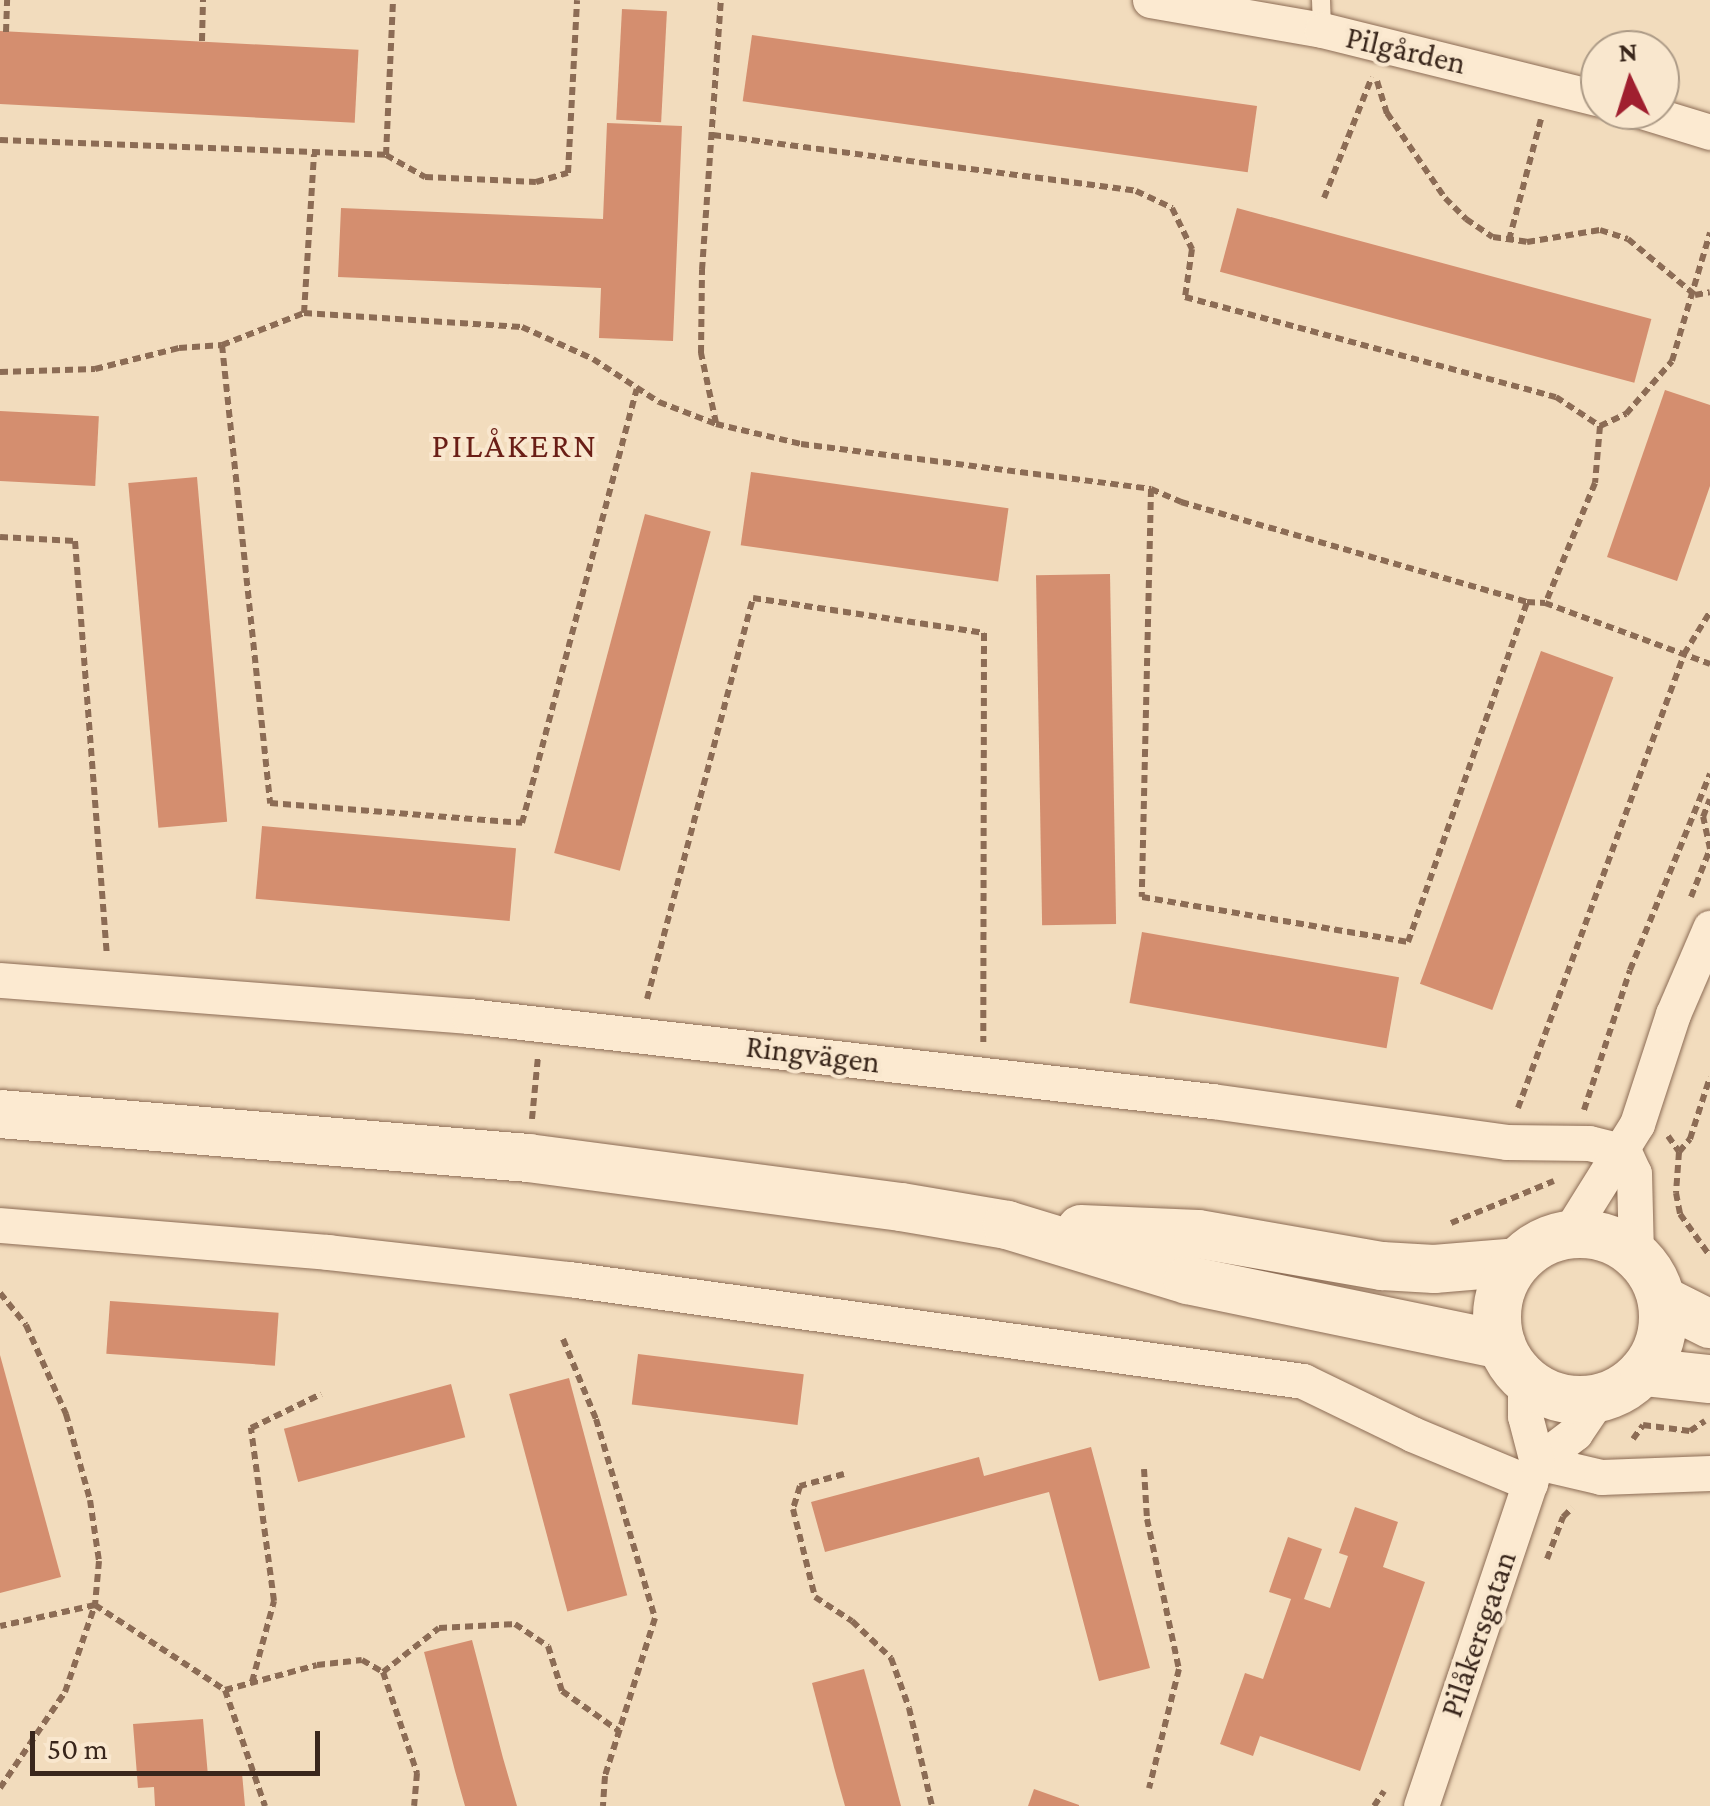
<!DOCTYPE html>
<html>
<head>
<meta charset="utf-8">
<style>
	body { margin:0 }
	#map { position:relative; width:1710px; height:1806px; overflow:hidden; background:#f2dcbd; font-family:"Crimson Pro",serif }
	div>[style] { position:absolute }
	.building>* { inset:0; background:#d48e6f; transform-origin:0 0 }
	.path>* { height:6px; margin-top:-3px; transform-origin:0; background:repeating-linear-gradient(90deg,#8c6c55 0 8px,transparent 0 13px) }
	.roads { filter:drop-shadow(0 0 2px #8c6c55) drop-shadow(0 0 2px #8c6c55) }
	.lane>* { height:18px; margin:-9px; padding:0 9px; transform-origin:9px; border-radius:9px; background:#fcead1 }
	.street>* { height:35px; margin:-17.5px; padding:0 17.5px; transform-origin:17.5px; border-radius:17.5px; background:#fcead1 }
	.secondary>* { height:48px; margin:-24px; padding:0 24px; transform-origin:24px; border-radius:24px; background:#fcead1 }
	.secondary>.ring { margin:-24px; padding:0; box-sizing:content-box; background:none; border:48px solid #fcead1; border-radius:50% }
	span { translate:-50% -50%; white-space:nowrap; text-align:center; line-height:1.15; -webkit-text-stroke:8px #f9e7ce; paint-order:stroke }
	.street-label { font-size:32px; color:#39261b }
	.neighbourhood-label { font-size:35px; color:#6a1e16; letter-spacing:2.5px }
	.north { position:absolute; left:1580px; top:30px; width:100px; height:100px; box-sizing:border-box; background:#f9e7ce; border:2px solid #ac9a86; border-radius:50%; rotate:356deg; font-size:28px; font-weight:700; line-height:40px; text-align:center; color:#39261b }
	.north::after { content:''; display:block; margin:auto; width:35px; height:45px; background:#a01f2f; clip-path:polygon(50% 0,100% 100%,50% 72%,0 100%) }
	.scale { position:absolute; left:30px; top:1731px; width:290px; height:45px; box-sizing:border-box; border:5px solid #39261b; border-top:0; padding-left:12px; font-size:30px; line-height:35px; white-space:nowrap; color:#39261b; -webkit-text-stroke:8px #f9e7ce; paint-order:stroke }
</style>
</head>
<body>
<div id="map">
	<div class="building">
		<i style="left:622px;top:9px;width:45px;height:111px;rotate:3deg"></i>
		<i style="left:0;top:31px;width:359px;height:73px;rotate:3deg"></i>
		<i style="left:752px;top:35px;width:510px;height:67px;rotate:8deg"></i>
		<i style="clip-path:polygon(607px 123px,682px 126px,673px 341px,599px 338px,601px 288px,338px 277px,341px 208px,603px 219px)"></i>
		<i style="left:1237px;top:208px;width:429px;height:66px;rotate:15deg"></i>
		<i style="clip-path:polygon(1665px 390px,1710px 405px,1710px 486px,1677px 581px,1607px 557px)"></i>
		<i style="left:0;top:411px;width:99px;height:70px;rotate:3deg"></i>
		<i style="left:751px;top:472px;width:260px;height:74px;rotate:8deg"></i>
		<i style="left:197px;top:477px;width:346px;height:69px;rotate:85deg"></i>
		<i style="left:645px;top:514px;width:68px;height:351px;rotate:15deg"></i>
		<i style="left:1110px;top:574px;width:350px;height:74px;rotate:89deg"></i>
		<i style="left:1541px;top:651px;width:77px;height:354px;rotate:20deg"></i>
		<i style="left:262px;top:826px;width:255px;height:73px;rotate:5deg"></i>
		<i style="left:1142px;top:932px;width:261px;height:72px;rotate:10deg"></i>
		<i style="left:110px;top:1301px;width:169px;height:53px;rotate:4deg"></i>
		<i style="left:638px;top:1354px;width:167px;height:51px;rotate:7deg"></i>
		<i style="clip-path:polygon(0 1355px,61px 1577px,0 1593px)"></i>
		<i style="left:569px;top:1378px;width:225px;height:62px;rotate:75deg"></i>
		<i style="left:451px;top:1384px;width:55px;height:173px;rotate:75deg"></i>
		<i style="clip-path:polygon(1091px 1447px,1150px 1668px,1099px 1681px,1049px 1492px,825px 1552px,811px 1502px,979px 1457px,984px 1476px)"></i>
		<i style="clip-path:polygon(1355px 1507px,1398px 1522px,1383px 1567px,1425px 1582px,1360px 1771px,1260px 1736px,1253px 1756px,1220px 1744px,1245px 1673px,1263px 1679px,1291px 1599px,1269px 1592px,1288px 1537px,1322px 1549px,1304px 1599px,1330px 1608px,1348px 1556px,1339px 1553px)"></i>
		<i style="clip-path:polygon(472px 1640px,503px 1758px,517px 1806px,465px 1806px,455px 1771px,424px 1652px)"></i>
		<i style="clip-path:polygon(864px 1669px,880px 1727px,901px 1806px,845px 1806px,835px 1771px,812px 1683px)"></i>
		<i style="clip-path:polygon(203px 1719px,208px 1776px,242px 1773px,245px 1806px,155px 1806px,154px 1787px,138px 1788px,133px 1724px)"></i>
		<i style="clip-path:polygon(1034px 1789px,1079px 1805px,1079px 1806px,1028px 1806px)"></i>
	</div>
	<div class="path">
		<i style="left:6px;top:32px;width:32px;rotate:-88deg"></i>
		<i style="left:202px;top:41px;width:41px;rotate:-88.6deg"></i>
		<i style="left:1377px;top:81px;width:34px;rotate:73deg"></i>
		<i style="left:1387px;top:113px;width:103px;rotate:55.7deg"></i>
		<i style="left:1445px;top:198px;width:30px;rotate:45deg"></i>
		<i style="left:1466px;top:219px;width:32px;rotate:34deg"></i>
		<i style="left:1493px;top:237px;width:34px;rotate:8deg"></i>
		<i style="left:1527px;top:242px;width:74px;rotate:-9.3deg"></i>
		<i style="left:1600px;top:230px;width:29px;rotate:18deg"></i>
		<i style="left:1628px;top:239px;width:87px;rotate:39.9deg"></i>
		<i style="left:1695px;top:295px;width:15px;rotate:-11deg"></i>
		<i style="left:713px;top:135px;width:427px;rotate:7.5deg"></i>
		<i style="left:1136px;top:191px;width:40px;rotate:25deg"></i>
		<i style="left:1172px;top:208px;width:46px;rotate:64deg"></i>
		<i style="left:1192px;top:249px;width:49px;rotate:98.3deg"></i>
		<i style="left:1185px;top:297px;width:384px;rotate:15.1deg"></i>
		<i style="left:1556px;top:397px;width:53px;rotate:33.4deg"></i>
		<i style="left:1600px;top:426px;width:57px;rotate:95deg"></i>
		<i style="left:1595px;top:483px;width:129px;rotate:112.4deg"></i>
		<i style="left:0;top:140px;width:386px;rotate:2.2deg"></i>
		<i style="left:386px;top:155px;width:45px;rotate:29.4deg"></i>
		<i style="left:425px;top:177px;width:111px;rotate:2.6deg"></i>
		<i style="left:536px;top:182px;width:33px;rotate:-16deg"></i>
		<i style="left:568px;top:173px;width:173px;rotate:-87deg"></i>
		<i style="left:386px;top:155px;width:155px;rotate:-87.4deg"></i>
		<i style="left:1324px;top:198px;width:130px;rotate:-68.4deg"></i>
		<i style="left:1509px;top:240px;width:125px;rotate:-75.2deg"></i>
		<i style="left:304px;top:313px;width:159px;rotate:-86.4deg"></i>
		<i style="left:222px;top:345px;width:461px;rotate:84deg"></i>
		<i style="left:270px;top:803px;width:253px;rotate:4.5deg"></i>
		<i style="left:522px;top:823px;width:449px;rotate:-75.2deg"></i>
		<i style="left:0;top:372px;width:95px;rotate:-1.8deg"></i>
		<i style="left:95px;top:369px;width:87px;rotate:-14deg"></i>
		<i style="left:179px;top:348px;width:43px;rotate:-4deg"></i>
		<i style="left:222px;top:345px;width:88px;rotate:-21.3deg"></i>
		<i style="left:304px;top:313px;width:218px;rotate:3.7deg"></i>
		<i style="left:522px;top:327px;width:78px;rotate:24.3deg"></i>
		<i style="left:593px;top:359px;width:79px;rotate:33.1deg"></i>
		<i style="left:659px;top:402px;width:61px;rotate:21.1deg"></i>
		<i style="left:716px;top:424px;width:87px;rotate:13.2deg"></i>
		<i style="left:801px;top:444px;width:353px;rotate:7.3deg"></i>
		<i style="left:1151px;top:489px;width:33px;rotate:23deg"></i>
		<i style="left:1181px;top:502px;width:360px;rotate:16.1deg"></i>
		<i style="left:1527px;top:602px;width:18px;rotate:3deg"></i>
		<i style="left:1545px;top:603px;width:176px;rotate:20.3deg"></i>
		<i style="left:716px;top:423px;width:72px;rotate:-102.1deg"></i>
		<i style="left:701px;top:353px;width:83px;rotate:-89.3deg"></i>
		<i style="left:702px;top:270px;width:271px;rotate:-86deg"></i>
		<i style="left:1600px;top:426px;width:29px;rotate:-25deg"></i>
		<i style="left:1626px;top:414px;width:70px;rotate:-49deg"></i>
		<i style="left:1672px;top:361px;width:134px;rotate:-73.5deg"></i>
		<i style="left:1151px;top:489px;width:408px;rotate:91.3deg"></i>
		<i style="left:1142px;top:897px;width:270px;rotate:9.6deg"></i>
		<i style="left:1408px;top:942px;width:360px;rotate:-70.7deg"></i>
		<i style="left:0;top:537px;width:75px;rotate:3.1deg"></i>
		<i style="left:75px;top:541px;width:413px;rotate:85.6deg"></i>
		<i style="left:1691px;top:897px;width:52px;rotate:-68.4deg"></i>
		<i style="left:1710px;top:849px;width:33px;rotate:-102deg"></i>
		<i style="left:1703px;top:817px;width:19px;rotate:-69deg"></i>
		<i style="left:647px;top:999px;width:415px;rotate:-75.2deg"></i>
		<i style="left:753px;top:598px;width:234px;rotate:8.6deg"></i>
		<i style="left:984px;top:633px;width:409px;rotate:90.1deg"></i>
		<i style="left:1518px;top:1108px;width:483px;rotate:-69.9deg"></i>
		<i style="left:1684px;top:654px;width:49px;rotate:-58.2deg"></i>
		<i style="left:1584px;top:1110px;width:147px;rotate:-71.8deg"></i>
		<i style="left:1630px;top:970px;width:212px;rotate:-67.8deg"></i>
		<i style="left:532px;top:1119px;width:62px;rotate:-84.5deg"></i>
		<i style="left:1668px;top:1136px;width:19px;rotate:55deg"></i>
		<i style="left:1679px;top:1152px;width:41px;rotate:94.2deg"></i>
		<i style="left:1676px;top:1193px;width:21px;rotate:79deg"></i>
		<i style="left:1680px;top:1214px;width:52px;rotate:54.5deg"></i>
		<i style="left:1679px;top:1152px;width:17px;rotate:-50deg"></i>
		<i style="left:1690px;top:1139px;width:65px;rotate:-72.1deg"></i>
		<i style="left:1451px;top:1223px;width:111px;rotate:-22.2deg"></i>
		<i style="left:0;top:1293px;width:41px;rotate:50.9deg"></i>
		<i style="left:26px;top:1325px;width:98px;rotate:65.8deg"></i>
		<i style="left:66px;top:1414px;width:89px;rotate:74.4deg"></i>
		<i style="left:90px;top:1500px;width:62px;rotate:81.6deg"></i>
		<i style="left:99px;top:1561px;width:44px;rotate:95.2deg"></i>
		<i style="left:95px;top:1605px;width:97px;rotate:167.5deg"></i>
		<i style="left:563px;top:1339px;width:87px;rotate:67.6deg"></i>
		<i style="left:596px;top:1419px;width:208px;rotate:73.5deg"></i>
		<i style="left:655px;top:1618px;width:166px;rotate:107.6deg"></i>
		<i style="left:605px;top:1776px;width:30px;rotate:94deg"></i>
		<i style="left:1633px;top:1439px;width:17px;rotate:-54deg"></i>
		<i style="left:1643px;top:1425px;width:47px;rotate:7.3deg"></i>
		<i style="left:1690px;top:1431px;width:18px;rotate:-34deg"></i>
		<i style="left:1144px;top:1469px;width:50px;rotate:86.6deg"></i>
		<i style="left:1147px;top:1519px;width:153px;rotate:78deg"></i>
		<i style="left:1179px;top:1669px;width:123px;rotate:104.1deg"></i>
		<i style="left:844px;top:1474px;width:46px;rotate:164.7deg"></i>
		<i style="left:800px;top:1486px;width:24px;rotate:107deg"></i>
		<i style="left:793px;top:1509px;width:91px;rotate:76deg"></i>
		<i style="left:815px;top:1597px;width:44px;rotate:33deg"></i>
		<i style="left:852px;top:1621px;width:54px;rotate:43.5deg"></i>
		<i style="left:891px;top:1658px;width:53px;rotate:70.2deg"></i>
		<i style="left:909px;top:1708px;width:101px;rotate:76.8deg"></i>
		<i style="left:1547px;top:1559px;width:45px;rotate:-69.1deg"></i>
		<i style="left:1563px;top:1517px;width:13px;rotate:-45deg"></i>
		<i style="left:383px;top:1672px;width:71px;rotate:-38.2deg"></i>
		<i style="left:439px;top:1628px;width:76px;rotate:-3deg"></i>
		<i style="left:515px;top:1624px;width:40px;rotate:34deg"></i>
		<i style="left:548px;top:1646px;width:47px;rotate:72.7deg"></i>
		<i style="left:562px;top:1691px;width:70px;rotate:35.1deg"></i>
		<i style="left:252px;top:1682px;width:84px;rotate:-74.8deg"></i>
		<i style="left:274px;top:1601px;width:175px;rotate:-97.6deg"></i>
		<i style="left:251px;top:1428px;width:78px;rotate:-25.9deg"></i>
		<i style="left:225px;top:1690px;width:123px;rotate:71deg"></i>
		<i style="left:0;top:1788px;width:116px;rotate:-55.9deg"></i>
		<i style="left:65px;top:1692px;width:92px;rotate:-71deg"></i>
		<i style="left:95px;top:1605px;width:155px;rotate:33.2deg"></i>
		<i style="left:225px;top:1690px;width:95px;rotate:-15.2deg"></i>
		<i style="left:317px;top:1665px;width:45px;rotate:-6.3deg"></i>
		<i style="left:362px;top:1660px;width:24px;rotate:30deg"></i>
		<i style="left:383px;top:1672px;width:107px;rotate:71.4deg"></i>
		<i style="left:417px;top:1773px;width:33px;rotate:95deg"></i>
		<i style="left:1374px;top:1806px;width:18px;rotate:-56deg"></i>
	</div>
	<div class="roads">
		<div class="lane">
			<i style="left:1321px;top:0;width:30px;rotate:88deg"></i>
		</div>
		<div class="street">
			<i style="left:1150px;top:0;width:175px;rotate:9.9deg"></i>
			<i style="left:1322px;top:30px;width:286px;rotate:13.9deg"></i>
			<i style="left:1638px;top:110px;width:75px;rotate:17deg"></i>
			<i style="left:0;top:980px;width:470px;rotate:4.4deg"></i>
			<i style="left:469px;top:1016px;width:748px;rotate:6.53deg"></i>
			<i style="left:1212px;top:1101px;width:297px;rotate:7.9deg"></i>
			<i style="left:1506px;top:1142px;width:83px;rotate:0.7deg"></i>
			<i style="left:1589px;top:1143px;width:36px;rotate:14deg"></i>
			<i style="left:1624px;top:1152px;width:23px;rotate:65deg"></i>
			<i style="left:1634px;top:1173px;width:82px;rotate:88.6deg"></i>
			<i style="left:0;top:1225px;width:329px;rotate:4.7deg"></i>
			<i style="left:328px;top:1252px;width:243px;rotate:6.4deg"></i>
			<i style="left:569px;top:1279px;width:741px;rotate:7.91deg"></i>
			<i style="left:1303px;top:1381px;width:121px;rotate:25.9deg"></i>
			<i style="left:1412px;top:1434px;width:128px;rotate:22.6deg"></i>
			<i style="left:1567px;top:1236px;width:132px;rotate:-58deg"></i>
			<i style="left:1637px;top:1124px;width:116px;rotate:-71.9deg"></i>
			<i style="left:1673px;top:1014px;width:94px;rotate:-66.7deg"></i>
			<i style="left:1537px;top:1462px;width:66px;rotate:13.2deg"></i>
			<i style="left:1601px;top:1477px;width:109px;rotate:-2.1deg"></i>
			<i style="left:1537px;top:1462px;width:48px;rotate:-37.3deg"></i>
			<i style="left:1575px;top:1433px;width:41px;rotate:-55.9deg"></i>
			<i style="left:1421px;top:1806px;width:363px;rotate:-71.4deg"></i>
			<i style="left:1537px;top:1462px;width:48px;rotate:-104.6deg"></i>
			<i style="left:1525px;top:1416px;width:35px;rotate:-90deg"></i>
		</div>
		<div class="secondary">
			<i style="left:0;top:1114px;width:530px;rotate:4.76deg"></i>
			<i style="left:528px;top:1158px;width:376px;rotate:7.5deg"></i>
			<i style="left:901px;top:1207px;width:108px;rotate:9.6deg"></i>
			<i style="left:1007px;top:1225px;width:189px;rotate:16.9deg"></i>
			<i style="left:1188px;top:1280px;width:320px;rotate:11.7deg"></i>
			<i style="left:1081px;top:1229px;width:117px;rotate:2.4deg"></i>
			<i style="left:1198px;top:1234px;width:187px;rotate:9.9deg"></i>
			<i style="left:1382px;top:1266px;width:52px;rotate:3.3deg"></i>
			<i style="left:1434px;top:1269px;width:83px;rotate:-4.8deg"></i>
			<i class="ring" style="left:1497px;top:1234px;width:118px;height:118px"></i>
			<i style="left:1662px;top:1300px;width:54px;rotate:26.6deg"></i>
			<i style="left:1644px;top:1372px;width:66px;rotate:6.1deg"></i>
		</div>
	</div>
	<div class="street-label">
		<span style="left:1406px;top:50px;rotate:13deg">Pilgården</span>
		<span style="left:813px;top:1054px;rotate:7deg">Ringvägen</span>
		<span style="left:1478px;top:1634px;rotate:-71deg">Pilåkersgatan</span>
	</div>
	<div class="neighbourhood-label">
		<span style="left:515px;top:446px">PILÅKERN</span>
	</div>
	<div class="north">N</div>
	<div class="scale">50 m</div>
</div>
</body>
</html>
